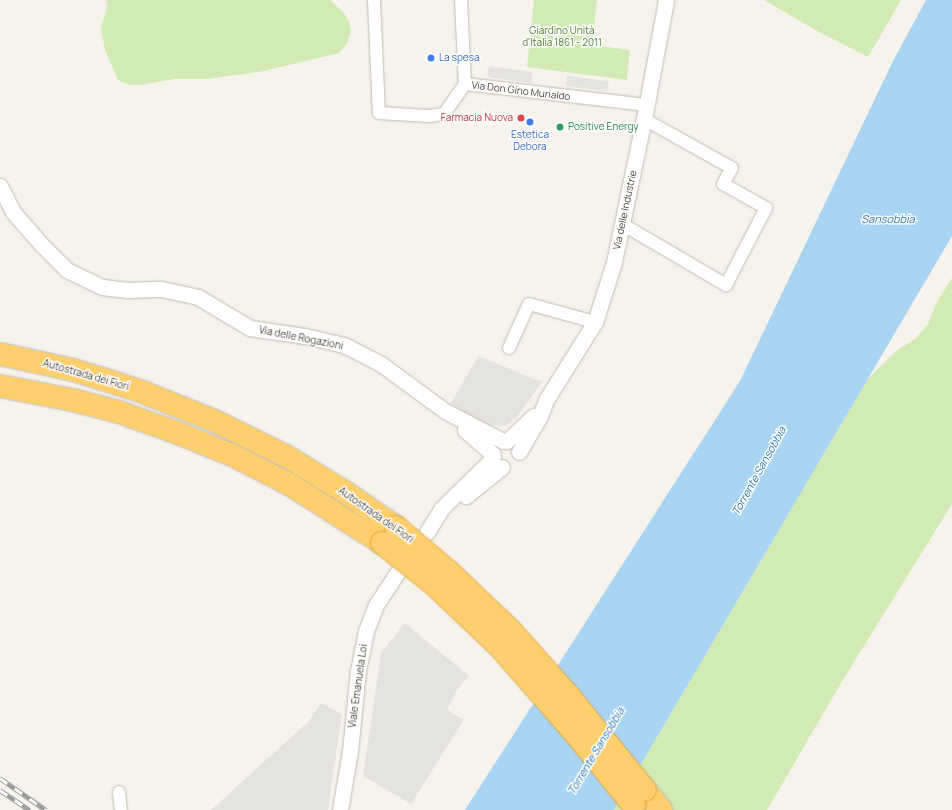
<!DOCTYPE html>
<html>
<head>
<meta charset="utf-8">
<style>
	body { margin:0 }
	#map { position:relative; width:952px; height:810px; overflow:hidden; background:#f6f3ec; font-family:Manrope,sans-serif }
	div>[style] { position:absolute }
	.green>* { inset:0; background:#d2eab5 }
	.parking>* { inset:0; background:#e5e3e0; transform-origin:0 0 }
	.water>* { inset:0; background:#a9d4f2 }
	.roads { filter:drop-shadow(0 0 1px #c2bbae) drop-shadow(0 0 1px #c2bbae) }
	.minor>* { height:12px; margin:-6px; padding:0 6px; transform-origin:6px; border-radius:6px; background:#fff }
	.tertiary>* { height:15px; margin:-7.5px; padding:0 7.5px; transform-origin:7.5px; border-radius:7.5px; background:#fff }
	.motorway>* { height:22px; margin:-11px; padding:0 11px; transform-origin:11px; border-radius:11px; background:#ffcf6e }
	.rail>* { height:4.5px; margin-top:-2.25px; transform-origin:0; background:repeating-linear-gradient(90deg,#fff 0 9px,#9a9a9a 0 18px); box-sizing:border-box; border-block:1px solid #9a9a9a }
	.bridges { filter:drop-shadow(0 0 1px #e0a43c) drop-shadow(0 0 1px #e0a43c) }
	.motorway-bridge>* { height:22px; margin:-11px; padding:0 11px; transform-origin:11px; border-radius:11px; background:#ffcf6e }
	.dots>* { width:11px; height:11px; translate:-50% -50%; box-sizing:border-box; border:2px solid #fff; border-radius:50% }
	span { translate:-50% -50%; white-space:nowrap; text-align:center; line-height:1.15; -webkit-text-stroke:3px #fff; paint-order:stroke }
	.park-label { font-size:10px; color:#4a7f2a }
	.shop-label { font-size:10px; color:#366cbe }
	.left { translate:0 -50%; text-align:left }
	.street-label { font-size:10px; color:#4b4439 }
	.health-label { font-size:10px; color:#be3a42 }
	.right { translate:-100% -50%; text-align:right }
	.leisure-label { font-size:10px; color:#27864d }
	.water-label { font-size:11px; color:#2e7ab2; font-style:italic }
</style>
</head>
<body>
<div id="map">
	<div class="green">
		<i style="clip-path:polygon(106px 0,330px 0,343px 12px,349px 21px,351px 32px,347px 43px,339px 53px,264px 71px,208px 79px,174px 79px,140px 85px,129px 85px,118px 80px,105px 50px,101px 27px,107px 7px)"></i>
		<i style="clip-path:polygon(534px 0,597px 0,592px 45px,630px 50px,627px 80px,527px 67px)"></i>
		<i style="clip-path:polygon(764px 0,901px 0,868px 57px,819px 32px)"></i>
		<i style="clip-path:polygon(952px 278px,952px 504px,841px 683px,767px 810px,614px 810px,867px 380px,896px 351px,915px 339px,928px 324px,937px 302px)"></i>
	</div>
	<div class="parking">
		<i style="left:489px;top:66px;width:44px;height:11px;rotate:8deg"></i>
		<i style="left:567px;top:76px;width:42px;height:10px;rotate:7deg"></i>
		<i style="clip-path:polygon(478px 356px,542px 382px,517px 417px,505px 426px,490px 425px,470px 417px,451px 403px)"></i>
		<i style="clip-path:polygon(405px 623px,469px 676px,457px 690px,447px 710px,464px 720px,411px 804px,363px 776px,381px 653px)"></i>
		<i style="clip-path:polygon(321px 703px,342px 714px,328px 810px,211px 810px,308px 722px)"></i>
	</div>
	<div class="water">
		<i style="clip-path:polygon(926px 0,952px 0,952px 236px,614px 810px,465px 810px,740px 381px,893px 61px)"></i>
	</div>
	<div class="roads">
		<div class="minor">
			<i style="left:374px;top:0;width:113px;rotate:87.5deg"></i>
			<i style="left:379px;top:113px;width:50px;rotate:3.4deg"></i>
			<i style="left:429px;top:116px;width:15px;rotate:-8deg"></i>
			<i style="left:444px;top:114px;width:37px;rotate:-55deg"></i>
			<i style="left:465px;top:84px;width:183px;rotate:6.6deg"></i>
			<i style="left:461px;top:0;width:84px;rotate:87.3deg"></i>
			<i style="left:622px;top:224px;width:121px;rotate:30.4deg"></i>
			<i style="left:726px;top:285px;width:87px;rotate:-62.5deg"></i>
			<i style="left:766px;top:208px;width:49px;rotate:-150.8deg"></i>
			<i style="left:723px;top:184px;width:18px;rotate:-61deg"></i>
			<i style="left:732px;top:168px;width:101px;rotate:-150.9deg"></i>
			<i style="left:509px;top:348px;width:48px;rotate:-65.6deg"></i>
			<i style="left:529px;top:304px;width:68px;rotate:15.3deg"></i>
			<i style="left:119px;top:792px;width:18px;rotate:84deg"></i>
		</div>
		<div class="tertiary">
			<i style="left:0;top:186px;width:29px;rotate:63deg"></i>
			<i style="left:13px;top:212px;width:43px;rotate:48.8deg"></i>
			<i style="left:41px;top:244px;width:37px;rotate:45deg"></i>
			<i style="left:67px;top:270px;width:39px;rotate:26deg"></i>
			<i style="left:102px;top:287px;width:25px;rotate:7deg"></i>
			<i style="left:127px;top:290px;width:34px;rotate:-2deg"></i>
			<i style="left:161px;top:289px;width:38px;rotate:12deg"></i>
			<i style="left:198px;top:297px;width:61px;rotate:30.8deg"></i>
			<i style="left:250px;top:328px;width:56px;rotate:8.3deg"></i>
			<i style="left:305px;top:336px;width:40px;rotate:13deg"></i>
			<i style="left:344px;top:345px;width:42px;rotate:27.2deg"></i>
			<i style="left:381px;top:364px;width:79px;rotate:36.3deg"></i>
			<i style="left:445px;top:411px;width:65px;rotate:27.3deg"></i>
			<i style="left:465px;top:430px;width:37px;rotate:41deg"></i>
			<i style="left:507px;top:441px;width:37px;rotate:-43deg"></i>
			<i style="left:519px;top:452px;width:42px;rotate:-59.7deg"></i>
			<i style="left:540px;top:416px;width:17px;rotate:-69deg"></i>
			<i style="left:546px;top:400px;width:92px;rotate:-57.9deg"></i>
			<i style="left:595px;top:322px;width:63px;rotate:-72.4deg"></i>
			<i style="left:614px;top:262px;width:146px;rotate:-78.2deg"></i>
			<i style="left:644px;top:119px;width:121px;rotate:-79.5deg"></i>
			<i style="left:466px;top:496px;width:46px;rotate:-38.9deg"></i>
			<i style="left:427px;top:532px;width:28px;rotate:-58deg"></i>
			<i style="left:442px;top:508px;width:71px;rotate:-44.4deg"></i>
			<i style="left:340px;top:810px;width:60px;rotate:-80.4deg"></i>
			<i style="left:350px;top:751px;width:80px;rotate:-84.3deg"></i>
			<i style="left:358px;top:671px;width:41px;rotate:-78.7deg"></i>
			<i style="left:366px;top:631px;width:28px;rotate:-69deg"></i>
			<i style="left:376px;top:605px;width:42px;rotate:-56.7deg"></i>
		</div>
		<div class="motorway">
			<i style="left:0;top:354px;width:75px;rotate:12.4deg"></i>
			<i style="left:73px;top:370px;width:38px;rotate:17deg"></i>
			<i style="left:109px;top:381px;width:38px;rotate:18deg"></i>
			<i style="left:145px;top:393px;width:75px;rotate:21.8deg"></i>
			<i style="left:215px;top:421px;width:81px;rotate:26.3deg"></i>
			<i style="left:288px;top:457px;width:67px;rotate:31.6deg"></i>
			<i style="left:345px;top:492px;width:62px;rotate:34.5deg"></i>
			<i style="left:0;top:386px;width:74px;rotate:10.9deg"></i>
			<i style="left:73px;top:400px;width:48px;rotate:14.6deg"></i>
			<i style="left:119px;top:412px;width:63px;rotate:19.6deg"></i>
			<i style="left:178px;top:433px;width:58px;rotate:22.2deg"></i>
			<i style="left:232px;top:455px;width:64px;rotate:27deg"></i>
			<i style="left:289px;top:484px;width:110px;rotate:32.4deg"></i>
			<i style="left:645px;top:790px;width:26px;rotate:51deg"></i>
		</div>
	</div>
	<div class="rail">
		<i style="left:0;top:778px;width:56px;rotate:34.8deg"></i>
		<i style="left:0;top:790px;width:36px;rotate:34deg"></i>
	</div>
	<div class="bridges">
		<div class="motorway-bridge">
			<i style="left:396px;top:527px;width:70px;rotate:40.3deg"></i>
			<i style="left:449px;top:572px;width:86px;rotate:43.6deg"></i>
			<i style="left:511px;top:631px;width:86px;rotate:48.3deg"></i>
			<i style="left:568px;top:695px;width:122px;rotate:51deg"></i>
			<i style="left:382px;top:543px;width:69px;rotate:38.5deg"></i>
			<i style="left:436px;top:586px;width:90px;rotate:43.6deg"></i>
			<i style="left:501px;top:648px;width:121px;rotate:49deg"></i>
			<i style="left:580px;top:739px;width:86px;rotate:51.1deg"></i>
		</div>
	</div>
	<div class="dots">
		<i style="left:431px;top:58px;background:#3f7fe0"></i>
		<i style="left:521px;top:118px;background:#e0444e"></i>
		<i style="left:530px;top:122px;background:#3f7fe0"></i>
		<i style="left:560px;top:127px;background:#2e9e5b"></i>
	</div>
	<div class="park-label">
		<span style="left:562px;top:36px">Giardino Unità<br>d'Italia 1861 - 2011</span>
	</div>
	<div class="shop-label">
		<span class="left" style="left:439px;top:58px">La spesa</span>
		<span style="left:530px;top:140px">Estetica<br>Debora</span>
	</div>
	<div class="street-label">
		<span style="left:521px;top:91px;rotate:7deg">Via Don Gino Murialdo</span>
		<span style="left:625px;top:210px;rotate:-78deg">Via delle Industrie</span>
		<span style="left:301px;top:338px;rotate:11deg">Via delle Rogazioni</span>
		<span style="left:86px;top:375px;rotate:16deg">Autostrada dei Fiori</span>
		<span style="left:376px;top:515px;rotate:35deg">Autostrada dei Fiori</span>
		<span style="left:358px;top:686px;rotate:-82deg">Viale Emanuela Loi</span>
	</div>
	<div class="health-label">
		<span class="right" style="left:513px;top:118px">Farmacia Nuova</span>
	</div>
	<div class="leisure-label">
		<span class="left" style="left:568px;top:127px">Positive Energy</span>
	</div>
	<div class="water-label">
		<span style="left:888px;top:219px">Sansobbia</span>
		<span style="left:759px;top:471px;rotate:-61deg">Torrente Sansobbia</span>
		<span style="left:596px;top:751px;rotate:-59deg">Torrente Sansobbia</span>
	</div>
</div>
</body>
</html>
